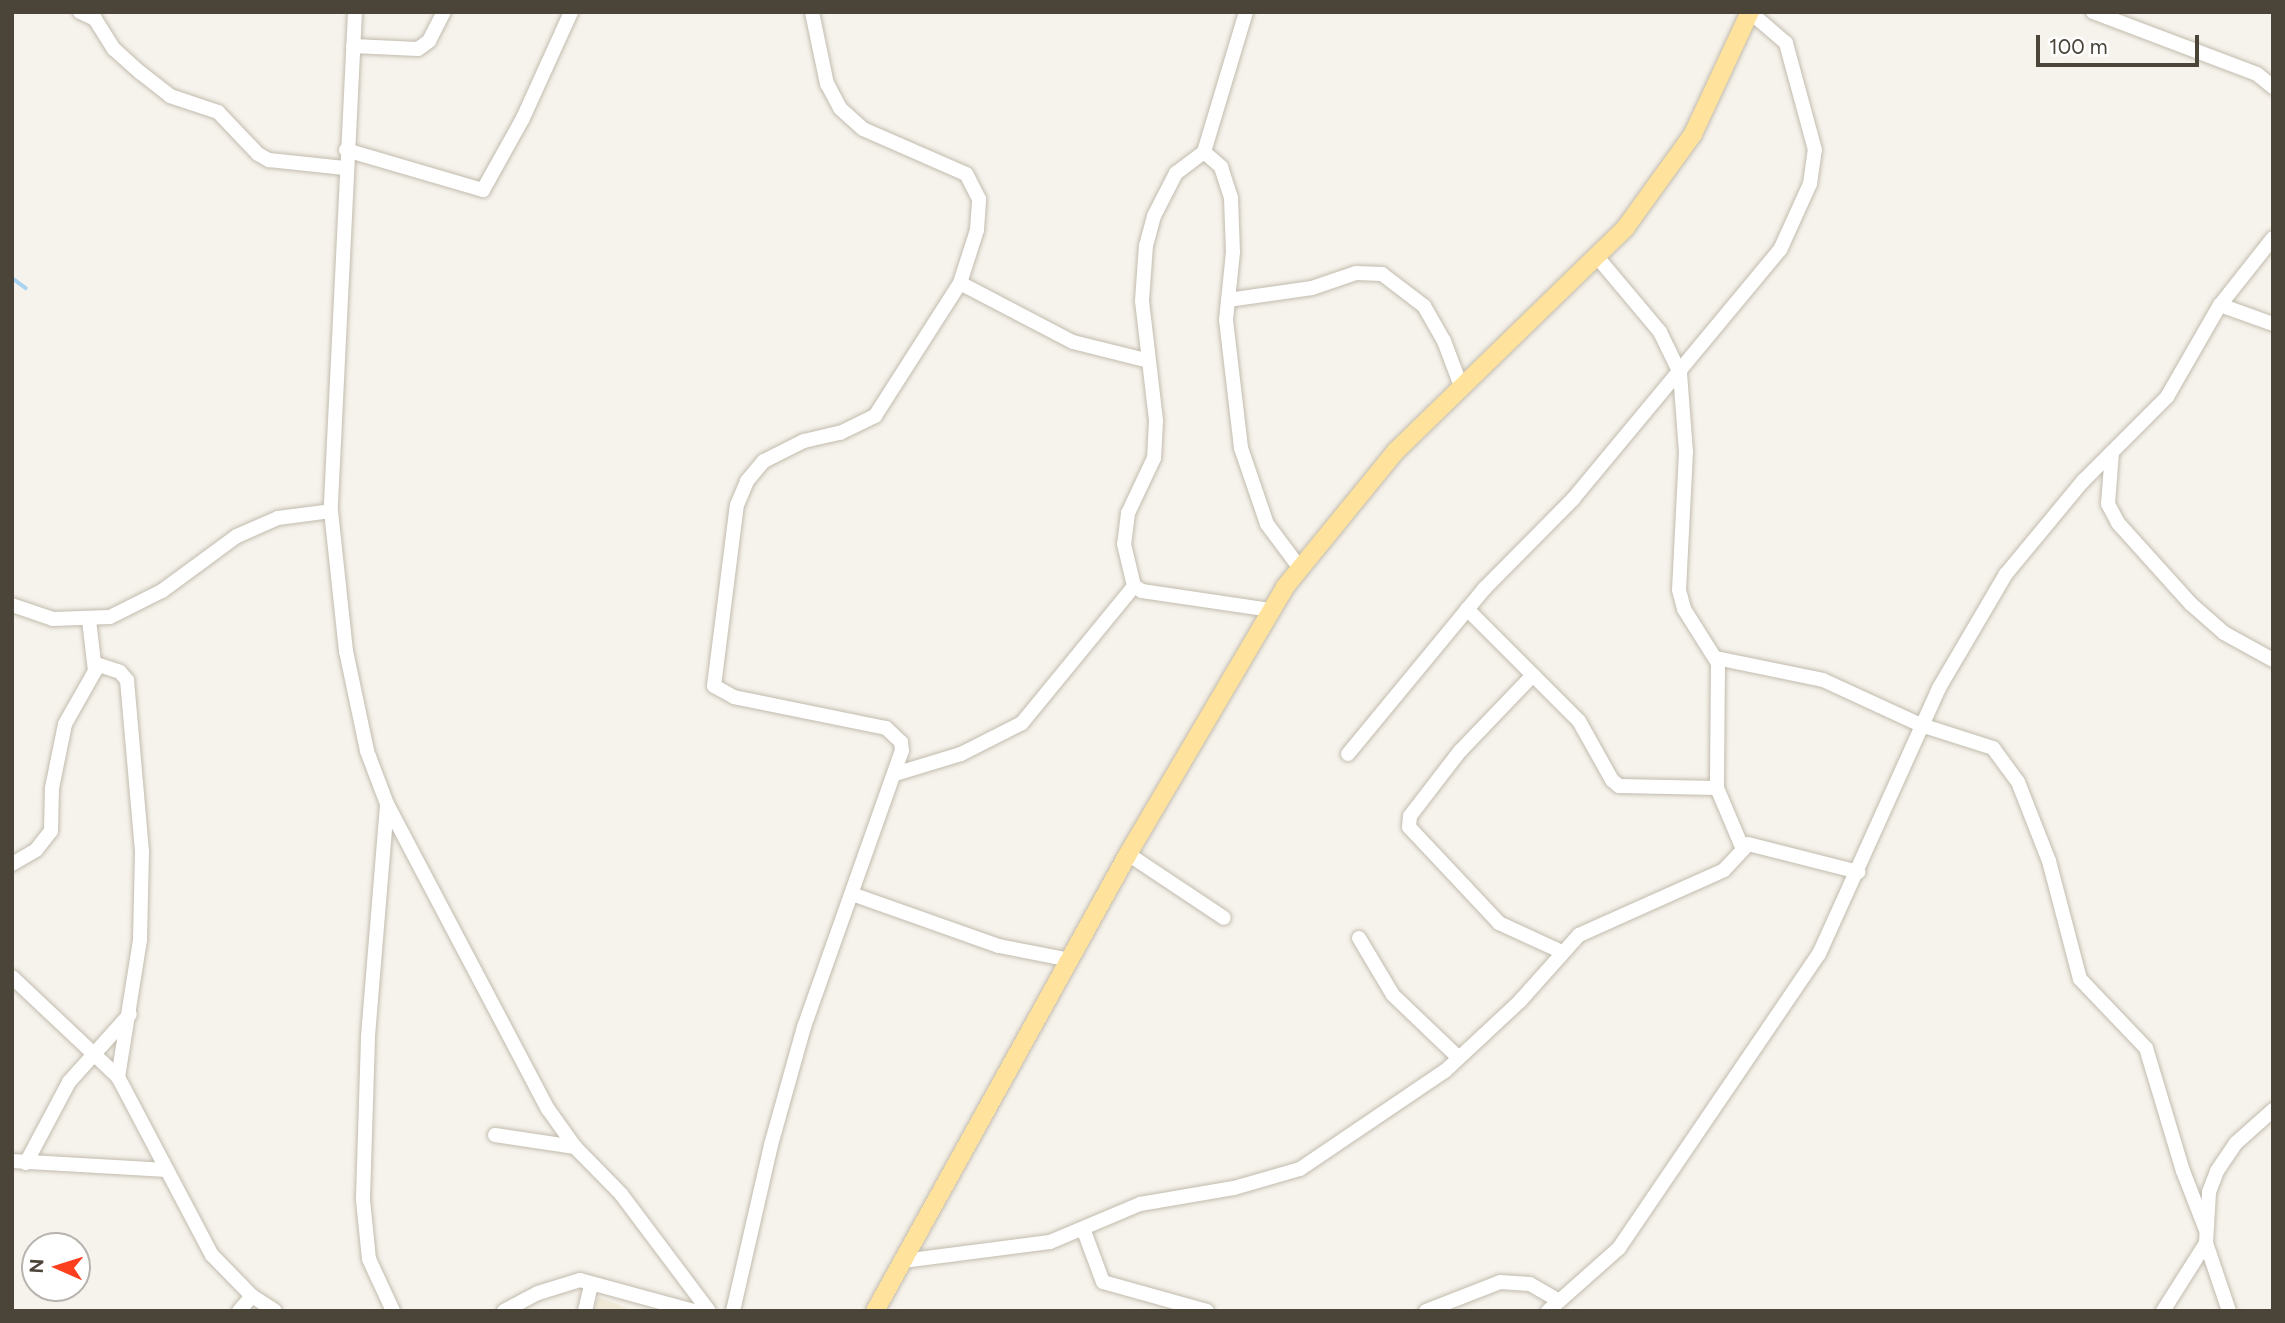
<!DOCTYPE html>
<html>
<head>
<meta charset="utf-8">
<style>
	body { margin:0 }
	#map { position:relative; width:2285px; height:1323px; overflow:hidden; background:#f6f3ec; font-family:Figtree,sans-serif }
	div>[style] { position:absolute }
	.education>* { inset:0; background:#efe8d6 }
	.stream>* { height:3.5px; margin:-1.75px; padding:0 1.75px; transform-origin:1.75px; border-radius:1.75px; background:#a9d4f2 }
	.roads { filter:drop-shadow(0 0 2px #c2bbae) drop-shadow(0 0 2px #c2bbae) }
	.minor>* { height:14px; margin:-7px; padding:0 7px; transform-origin:7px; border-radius:7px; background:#fff }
	.major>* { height:18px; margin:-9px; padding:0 9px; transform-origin:9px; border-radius:9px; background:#ffe39c }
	span { translate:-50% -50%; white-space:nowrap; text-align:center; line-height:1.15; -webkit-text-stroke:5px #fff; paint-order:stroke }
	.frame { position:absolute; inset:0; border:14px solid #4b4439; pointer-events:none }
	.north { position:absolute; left:21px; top:1232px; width:70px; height:70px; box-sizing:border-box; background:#fff; border:2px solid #b7b4b0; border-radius:50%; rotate:273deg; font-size:19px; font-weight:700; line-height:28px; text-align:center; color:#4b4439 }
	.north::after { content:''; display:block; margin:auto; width:24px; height:32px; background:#fc3f1d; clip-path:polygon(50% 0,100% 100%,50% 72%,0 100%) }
	.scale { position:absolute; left:2036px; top:35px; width:163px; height:32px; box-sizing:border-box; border:4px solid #4b4439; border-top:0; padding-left:9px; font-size:21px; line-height:24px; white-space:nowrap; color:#4b4439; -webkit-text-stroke:5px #fff; paint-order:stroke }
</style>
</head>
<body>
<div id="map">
	<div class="education">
		<i style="clip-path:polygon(598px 1297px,634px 1311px,594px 1311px)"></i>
	</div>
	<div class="stream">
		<i style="left:12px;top:278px;width:17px;rotate:36deg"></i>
	</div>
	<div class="roads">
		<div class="minor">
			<i style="left:80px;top:12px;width:17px;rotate:25deg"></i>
			<i style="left:95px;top:19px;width:36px;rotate:58deg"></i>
			<i style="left:114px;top:49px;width:36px;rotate:42deg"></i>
			<i style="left:141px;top:73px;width:37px;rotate:38deg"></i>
			<i style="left:170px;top:96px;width:51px;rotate:18.4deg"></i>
			<i style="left:218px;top:112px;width:58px;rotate:46.4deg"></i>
			<i style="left:258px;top:154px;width:13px;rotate:29deg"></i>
			<i style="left:269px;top:160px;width:76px;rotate:6deg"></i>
			<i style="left:355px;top:12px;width:500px;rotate:92.8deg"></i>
			<i style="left:331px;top:511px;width:141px;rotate:83.9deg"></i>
			<i style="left:346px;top:651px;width:102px;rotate:78.1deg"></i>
			<i style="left:367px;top:751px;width:57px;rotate:69.3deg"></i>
			<i style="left:387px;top:804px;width:345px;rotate:62.2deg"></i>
			<i style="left:548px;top:1109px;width:47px;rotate:54.6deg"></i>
			<i style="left:575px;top:1147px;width:66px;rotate:45.6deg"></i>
			<i style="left:621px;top:1194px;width:146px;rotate:53.1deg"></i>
			<i style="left:1246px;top:12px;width:146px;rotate:106.7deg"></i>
			<i style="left:1204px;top:152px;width:35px;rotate:143deg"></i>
			<i style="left:1176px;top:173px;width:48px;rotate:117.1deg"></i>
			<i style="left:1154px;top:216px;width:30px;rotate:105deg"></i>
			<i style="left:1146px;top:245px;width:56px;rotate:94.1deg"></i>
			<i style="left:1142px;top:301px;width:121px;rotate:83.3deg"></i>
			<i style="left:1156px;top:421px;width:37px;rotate:93deg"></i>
			<i style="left:1154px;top:458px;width:61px;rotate:115.3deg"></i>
			<i style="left:1128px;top:513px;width:31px;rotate:97deg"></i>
			<i style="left:1124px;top:544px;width:43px;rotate:76.6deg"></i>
			<i style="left:1134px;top:586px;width:9px;rotate:32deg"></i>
			<i style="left:1142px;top:591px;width:129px;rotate:8.4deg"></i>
			<i style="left:2093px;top:12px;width:175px;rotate:20.7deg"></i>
			<i style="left:2257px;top:74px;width:21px;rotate:39deg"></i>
			<i style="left:353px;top:46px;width:65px;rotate:2.6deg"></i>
			<i style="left:418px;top:49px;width:14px;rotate:-36deg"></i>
			<i style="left:429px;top:41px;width:33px;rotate:-63deg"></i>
			<i style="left:346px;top:150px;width:143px;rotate:16.3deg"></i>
			<i style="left:483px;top:190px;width:82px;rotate:-60.9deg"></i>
			<i style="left:523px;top:118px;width:116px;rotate:-65.6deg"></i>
			<i style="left:1204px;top:152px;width:23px;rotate:41deg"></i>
			<i style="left:1221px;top:167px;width:33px;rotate:72deg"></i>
			<i style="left:1231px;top:198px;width:54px;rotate:87.9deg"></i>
			<i style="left:1233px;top:252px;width:68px;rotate:95.9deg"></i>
			<i style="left:1226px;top:320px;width:129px;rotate:83.3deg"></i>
			<i style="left:1241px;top:448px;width:80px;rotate:71.1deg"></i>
			<i style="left:1267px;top:524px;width:54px;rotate:53.3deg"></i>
			<i style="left:1598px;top:258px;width:97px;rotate:50deg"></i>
			<i style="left:1660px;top:332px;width:46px;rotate:64deg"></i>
			<i style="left:1680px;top:373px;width:79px;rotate:85.7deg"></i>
			<i style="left:1686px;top:452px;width:138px;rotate:92.9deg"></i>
			<i style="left:1679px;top:590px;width:20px;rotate:75deg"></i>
			<i style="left:1684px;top:609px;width:64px;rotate:57.8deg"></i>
			<i style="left:1718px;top:663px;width:125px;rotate:90.5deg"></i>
			<i style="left:960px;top:283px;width:127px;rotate:27.6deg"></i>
			<i style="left:1073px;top:342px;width:74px;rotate:14deg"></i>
			<i style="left:1228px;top:300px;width:85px;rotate:-8.1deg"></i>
			<i style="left:1312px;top:288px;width:46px;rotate:-18.8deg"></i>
			<i style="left:1356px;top:273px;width:26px;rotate:2deg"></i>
			<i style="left:1382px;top:274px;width:53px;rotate:37.3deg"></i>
			<i style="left:1424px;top:306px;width:40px;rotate:60.3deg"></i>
			<i style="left:1444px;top:341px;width:48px;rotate:69.3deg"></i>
			<i style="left:2220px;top:305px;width:56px;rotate:19.7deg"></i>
			<i style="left:2112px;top:452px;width:52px;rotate:94.4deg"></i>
			<i style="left:2108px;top:504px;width:21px;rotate:62deg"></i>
			<i style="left:2118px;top:523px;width:109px;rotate:48deg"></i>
			<i style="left:2191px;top:604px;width:44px;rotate:41.3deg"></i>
			<i style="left:2224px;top:633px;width:56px;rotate:28.9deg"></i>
			<i style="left:12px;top:605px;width:43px;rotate:18.9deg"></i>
			<i style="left:53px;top:619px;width:57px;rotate:-2deg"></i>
			<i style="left:110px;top:617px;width:58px;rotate:-26.6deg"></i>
			<i style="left:162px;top:591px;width:93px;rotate:-36.3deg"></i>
			<i style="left:237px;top:536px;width:45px;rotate:-23.7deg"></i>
			<i style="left:278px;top:518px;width:53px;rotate:-7.5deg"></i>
			<i style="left:1467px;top:609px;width:158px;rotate:45deg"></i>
			<i style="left:1579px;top:721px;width:68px;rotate:60.8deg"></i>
			<i style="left:1612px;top:780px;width:9px;rotate:41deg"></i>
			<i style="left:1619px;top:786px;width:98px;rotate:1.2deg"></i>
			<i style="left:1717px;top:788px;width:64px;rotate:67deg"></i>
			<i style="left:1716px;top:658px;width:109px;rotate:11.6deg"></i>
			<i style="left:1823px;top:680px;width:108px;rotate:24.7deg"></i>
			<i style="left:1921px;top:725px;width:76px;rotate:17.7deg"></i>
			<i style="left:1993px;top:748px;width:42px;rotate:53.7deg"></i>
			<i style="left:2018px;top:782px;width:85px;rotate:68.6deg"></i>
			<i style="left:2049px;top:861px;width:122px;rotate:75.3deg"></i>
			<i style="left:2080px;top:979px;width:95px;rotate:46.3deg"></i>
			<i style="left:2146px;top:1048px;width:128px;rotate:73.3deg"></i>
			<i style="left:2183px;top:1171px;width:63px;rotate:68.7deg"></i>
			<i style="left:96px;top:664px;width:25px;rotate:18deg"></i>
			<i style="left:120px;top:672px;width:11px;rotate:49deg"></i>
			<i style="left:127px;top:680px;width:173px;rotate:85deg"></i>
			<i style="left:142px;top:852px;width:88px;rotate:91.3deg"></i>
			<i style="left:140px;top:940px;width:139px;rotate:99.1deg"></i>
			<i style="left:1533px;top:675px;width:105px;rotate:133.8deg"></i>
			<i style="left:1460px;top:751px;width:82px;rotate:127.6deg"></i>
			<i style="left:1410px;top:816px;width:11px;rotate:95deg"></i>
			<i style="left:1409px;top:827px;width:132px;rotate:46.8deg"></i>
			<i style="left:1499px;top:923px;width:69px;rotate:24.7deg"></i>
			<i style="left:1348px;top:754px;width:214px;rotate:-50.5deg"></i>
			<i style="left:1484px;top:589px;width:127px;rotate:-45.3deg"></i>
			<i style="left:1573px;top:499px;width:324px;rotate:-50.3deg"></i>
			<i style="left:1780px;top:250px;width:72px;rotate:-65.6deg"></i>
			<i style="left:1810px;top:184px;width:34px;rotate:-82deg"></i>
			<i style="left:1815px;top:150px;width:111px;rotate:-105.2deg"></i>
			<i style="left:1786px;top:43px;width:48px;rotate:-139.3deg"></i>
			<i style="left:895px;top:774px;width:69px;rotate:-16.9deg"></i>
			<i style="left:961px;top:754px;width:68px;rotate:-26.9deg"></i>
			<i style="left:1022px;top:723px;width:177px;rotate:-50.7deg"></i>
			<i style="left:387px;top:805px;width:234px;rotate:94.7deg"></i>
			<i style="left:368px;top:1038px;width:162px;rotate:91.8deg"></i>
			<i style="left:363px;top:1200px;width:59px;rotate:84.2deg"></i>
			<i style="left:369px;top:1259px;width:57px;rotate:65.2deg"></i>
			<i style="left:1128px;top:854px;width:115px;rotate:33.7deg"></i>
			<i style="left:12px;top:864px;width:28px;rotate:-30deg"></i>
			<i style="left:36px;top:850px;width:24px;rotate:-52deg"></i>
			<i style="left:51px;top:831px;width:43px;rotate:-88.7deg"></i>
			<i style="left:52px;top:788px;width:65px;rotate:-78.5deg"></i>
			<i style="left:65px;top:724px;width:61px;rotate:-60.5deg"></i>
			<i style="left:95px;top:671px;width:51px;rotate:-96.7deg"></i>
			<i style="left:852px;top:894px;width:156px;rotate:19.5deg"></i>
			<i style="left:999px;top:946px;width:72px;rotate:11.2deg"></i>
			<i style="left:1359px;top:938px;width:66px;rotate:59.2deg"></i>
			<i style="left:1393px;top:995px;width:91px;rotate:43.7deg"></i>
			<i style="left:12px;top:977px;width:146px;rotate:43.3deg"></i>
			<i style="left:118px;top:1077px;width:201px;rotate:62.2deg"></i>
			<i style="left:212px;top:1255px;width:57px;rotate:45.7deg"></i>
			<i style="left:252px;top:1296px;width:27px;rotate:33deg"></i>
			<i style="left:495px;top:1135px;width:81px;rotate:8.5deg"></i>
			<i style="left:12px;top:1161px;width:155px;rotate:3.3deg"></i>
			<i style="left:26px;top:1163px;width:92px;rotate:-62deg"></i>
			<i style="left:69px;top:1082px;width:91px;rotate:-48.1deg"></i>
			<i style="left:1084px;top:1231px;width:54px;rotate:69.6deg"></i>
			<i style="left:1103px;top:1282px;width:108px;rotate:15.6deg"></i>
			<i style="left:2206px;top:1243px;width:72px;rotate:71.3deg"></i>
			<i style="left:903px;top:1261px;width:148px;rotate:-7.4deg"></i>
			<i style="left:1050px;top:1242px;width:98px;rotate:-22.9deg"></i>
			<i style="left:1140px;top:1204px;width:95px;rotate:-9.7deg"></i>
			<i style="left:1234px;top:1188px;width:69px;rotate:-16.1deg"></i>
			<i style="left:1300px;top:1169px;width:175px;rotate:-34.1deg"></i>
			<i style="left:1445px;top:1071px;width:103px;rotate:-43deg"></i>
			<i style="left:1520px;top:1001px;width:89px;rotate:-48.2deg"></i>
			<i style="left:1579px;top:935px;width:159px;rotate:-24.1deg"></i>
			<i style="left:1724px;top:870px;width:35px;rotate:-47deg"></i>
			<i style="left:1748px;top:844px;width:114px;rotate:14.2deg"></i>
			<i style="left:239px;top:1311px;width:20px;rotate:-49deg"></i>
			<i style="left:504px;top:1311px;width:38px;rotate:-28deg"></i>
			<i style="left:538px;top:1293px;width:44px;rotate:-17.2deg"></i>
			<i style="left:580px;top:1280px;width:117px;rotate:15.3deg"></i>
			<i style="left:585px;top:1311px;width:28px;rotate:-77deg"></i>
			<i style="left:733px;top:1311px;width:170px;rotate:-77.1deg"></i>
			<i style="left:771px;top:1145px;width:123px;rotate:-74.4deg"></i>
			<i style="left:804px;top:1027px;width:293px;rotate:-70.5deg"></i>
			<i style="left:902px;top:751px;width:9px;rotate:-96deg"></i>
			<i style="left:901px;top:742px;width:21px;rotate:-137deg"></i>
			<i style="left:886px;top:728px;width:155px;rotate:-168.5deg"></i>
			<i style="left:734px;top:697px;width:23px;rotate:-151deg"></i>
			<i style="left:714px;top:686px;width:182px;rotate:-82.8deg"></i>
			<i style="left:737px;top:505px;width:26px;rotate:-67deg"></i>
			<i style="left:747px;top:481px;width:26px;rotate:-50deg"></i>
			<i style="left:764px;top:461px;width:45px;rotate:-26.6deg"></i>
			<i style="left:804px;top:441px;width:37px;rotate:-13deg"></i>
			<i style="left:840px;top:433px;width:39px;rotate:-26deg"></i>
			<i style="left:875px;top:416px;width:158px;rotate:-57.4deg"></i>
			<i style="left:960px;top:283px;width:56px;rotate:-72.2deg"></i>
			<i style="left:977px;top:230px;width:31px;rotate:-86deg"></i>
			<i style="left:979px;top:199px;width:28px;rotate:-117deg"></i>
			<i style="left:966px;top:174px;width:112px;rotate:-156.4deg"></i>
			<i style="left:863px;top:129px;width:31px;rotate:-138deg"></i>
			<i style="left:840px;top:108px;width:27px;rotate:-118deg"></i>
			<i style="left:827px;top:84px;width:74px;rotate:-101.8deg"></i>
			<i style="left:1426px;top:1311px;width:79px;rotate:-21.4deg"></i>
			<i style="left:1500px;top:1282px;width:30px;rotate:4deg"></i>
			<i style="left:1530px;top:1284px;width:32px;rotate:30deg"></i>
			<i style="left:1548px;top:1311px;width:95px;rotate:-41.6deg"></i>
			<i style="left:1619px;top:1248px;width:356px;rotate:-55.8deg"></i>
			<i style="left:1819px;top:954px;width:292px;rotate:-65.7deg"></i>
			<i style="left:1939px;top:688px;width:132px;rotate:-59.6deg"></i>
			<i style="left:2006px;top:574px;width:121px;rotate:-50.4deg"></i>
			<i style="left:2083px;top:481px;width:119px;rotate:-45deg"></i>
			<i style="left:2167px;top:397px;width:106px;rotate:-60.1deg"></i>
			<i style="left:2220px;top:305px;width:85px;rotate:-51.7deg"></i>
			<i style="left:2163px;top:1311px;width:80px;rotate:-57.7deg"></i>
			<i style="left:2206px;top:1243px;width:51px;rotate:-86.6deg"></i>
			<i style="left:2209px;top:1192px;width:22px;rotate:-69deg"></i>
			<i style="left:2217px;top:1171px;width:34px;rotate:-56deg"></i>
			<i style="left:2236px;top:1143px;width:50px;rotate:-41.7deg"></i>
		</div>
		<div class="major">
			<i style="left:875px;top:1311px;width:522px;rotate:-61.03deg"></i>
			<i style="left:1128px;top:854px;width:310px;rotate:-59.5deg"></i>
			<i style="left:1285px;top:587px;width:176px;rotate:-50.8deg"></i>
			<i style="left:1396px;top:451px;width:321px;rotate:-44.2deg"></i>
			<i style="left:1626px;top:227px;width:115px;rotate:-54.2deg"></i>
			<i style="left:1693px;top:134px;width:135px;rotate:-65deg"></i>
		</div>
	</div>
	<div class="frame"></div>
	<div class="north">N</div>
	<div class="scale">100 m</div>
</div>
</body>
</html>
